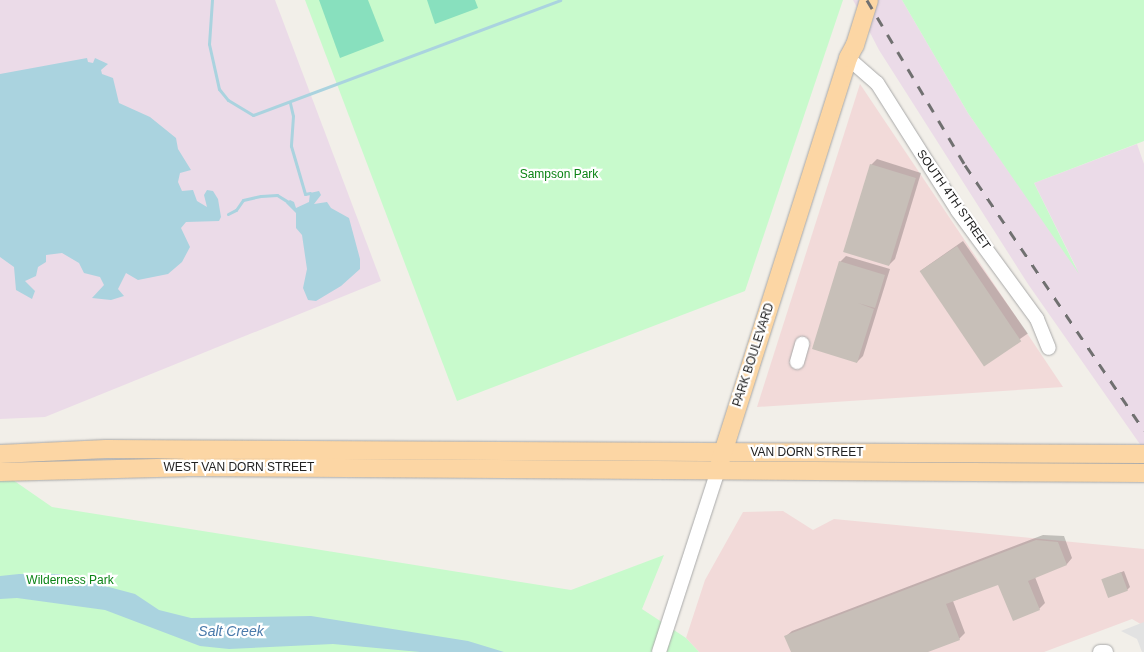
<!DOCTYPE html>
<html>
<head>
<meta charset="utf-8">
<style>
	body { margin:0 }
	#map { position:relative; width:1144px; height:652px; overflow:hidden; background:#f2efe9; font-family:Helvetica,sans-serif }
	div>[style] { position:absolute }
	.commercial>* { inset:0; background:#f2dad9 }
	.industrial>* { inset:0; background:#ebdbe8 }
	.park>* { inset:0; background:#c8facc }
	.pitch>* { inset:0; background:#88e0be }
	.parking>* { inset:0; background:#e2e2e2 }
	.water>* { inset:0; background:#aad3df }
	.shadow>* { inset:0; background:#0003; transform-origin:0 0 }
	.stream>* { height:3px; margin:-1.5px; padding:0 1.5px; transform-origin:1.5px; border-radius:1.5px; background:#aad3df }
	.building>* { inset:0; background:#c7bfb8; transform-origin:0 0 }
	.roads { filter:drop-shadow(0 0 1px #a9a9a9) drop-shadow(0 0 1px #a9a9a9) }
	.minor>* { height:14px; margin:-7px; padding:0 7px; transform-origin:7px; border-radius:7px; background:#fff }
	.major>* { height:18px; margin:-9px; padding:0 9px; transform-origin:9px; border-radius:9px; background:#fcd6a4 }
	.rail>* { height:3px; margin-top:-1.5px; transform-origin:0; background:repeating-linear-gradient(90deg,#707070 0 10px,transparent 0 20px) }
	span { translate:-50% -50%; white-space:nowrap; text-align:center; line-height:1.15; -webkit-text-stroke:4.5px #fff; paint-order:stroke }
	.park-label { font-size:12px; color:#0c8416 }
	.street-label { font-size:12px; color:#222 }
	.water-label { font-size:14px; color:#4a7aab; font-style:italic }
</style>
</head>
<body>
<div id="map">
	<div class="commercial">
		<i style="clip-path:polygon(860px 84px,1063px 387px,757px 407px)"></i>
		<i style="clip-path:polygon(783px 511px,813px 530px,834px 519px,1144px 549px,1144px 626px,1132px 619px,1044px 652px,699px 652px,686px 638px,705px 580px,743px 512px)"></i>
	</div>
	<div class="industrial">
		<i style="clip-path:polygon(0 0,275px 0,381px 281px,45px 417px,0 419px)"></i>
		<i style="clip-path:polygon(853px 0,902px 0,968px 113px,1077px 269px,1034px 183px,1137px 144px,1144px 164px,1144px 450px,1028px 284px,879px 50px)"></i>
	</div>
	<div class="park">
		<i style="clip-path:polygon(305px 0,843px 0,745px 291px,457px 401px)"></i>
		<i style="clip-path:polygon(902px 0,1144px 0,1144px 141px,1034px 183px,1079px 274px,968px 113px)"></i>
		<i style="clip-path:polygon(0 471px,52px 507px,571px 590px,664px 555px,642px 609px,686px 638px,699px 652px,0 652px)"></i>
	</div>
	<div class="pitch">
		<i style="clip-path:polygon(319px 0,368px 0,384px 41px,340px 58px)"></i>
		<i style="clip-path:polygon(427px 0,475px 0,478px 8px,435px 24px)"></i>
	</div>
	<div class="parking">
		<i style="clip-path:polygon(1144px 622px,1144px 652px,1142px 652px,1137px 639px,1121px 631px)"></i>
	</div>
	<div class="water">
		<i style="clip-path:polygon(87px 58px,88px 62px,93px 63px,95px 58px,108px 64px,101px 70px,102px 74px,113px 78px,119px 103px,150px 117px,176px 138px,178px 149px,191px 170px,180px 173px,178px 182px,182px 191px,193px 190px,197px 201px,207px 207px,204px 195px,207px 190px,213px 191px,218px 199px,221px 217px,219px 221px,186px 222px,181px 228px,190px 247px,182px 262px,168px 274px,138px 280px,126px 273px,118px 289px,124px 296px,111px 300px,92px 298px,104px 285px,100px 277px,84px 273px,79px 263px,62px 253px,46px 255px,46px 262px,38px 267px,36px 276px,25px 281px,35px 291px,32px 299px,16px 290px,14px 267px,0 257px,0 74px)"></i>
		<i style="clip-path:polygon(319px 191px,321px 195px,314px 204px,327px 202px,331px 208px,349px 218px,360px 259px,360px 269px,341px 286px,316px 301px,308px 300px,303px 288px,307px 269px,302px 235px,296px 228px,296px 213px,286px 203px,290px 200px,294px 202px,296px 208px,309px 202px,310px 193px)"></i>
		<i style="clip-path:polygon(19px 574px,60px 574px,135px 594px,159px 610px,191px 618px,311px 616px,468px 641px,504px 652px,420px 652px,333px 644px,229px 649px,200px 646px,105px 610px,17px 598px,0 599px,0 576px)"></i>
	</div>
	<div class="shadow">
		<i style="clip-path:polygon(877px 159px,921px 173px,895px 259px,889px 265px,871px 165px)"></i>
		<i style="left:963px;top:241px;width:113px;height:52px;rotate:55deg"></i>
		<i style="clip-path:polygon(846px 256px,890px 269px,863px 356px,857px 362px,840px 262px)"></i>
		<i style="clip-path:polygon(1043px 535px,1064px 536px,1072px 558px,1067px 564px,1035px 577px,1045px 603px,1039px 609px,999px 583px,953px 601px,965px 633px,959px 639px,924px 652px,792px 652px,786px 636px,792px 631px)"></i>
		<i style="clip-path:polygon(1124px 571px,1130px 587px,1127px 590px,1103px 580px)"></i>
	</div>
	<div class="stream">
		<i style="left:212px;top:0;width:44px;rotate:93.9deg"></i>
		<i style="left:209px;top:44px;width:46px;rotate:77.5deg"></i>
		<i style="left:219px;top:89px;width:14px;rotate:51deg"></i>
		<i style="left:228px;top:100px;width:29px;rotate:31deg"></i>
		<i style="left:253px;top:115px;width:328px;rotate:-20.5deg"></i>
		<i style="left:290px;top:103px;width:13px;rotate:77deg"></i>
		<i style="left:293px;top:116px;width:30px;rotate:94deg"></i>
		<i style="left:291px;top:146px;width:50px;rotate:73.7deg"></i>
		<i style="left:305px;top:194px;width:5px;rotate:-11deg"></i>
		<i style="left:228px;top:214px;width:9px;rotate:-27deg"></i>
		<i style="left:236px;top:210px;width:12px;rotate:-55deg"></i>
		<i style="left:243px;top:200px;width:18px;rotate:-13deg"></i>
		<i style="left:261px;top:196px;width:16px;rotate:-4deg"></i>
		<i style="left:277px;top:195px;width:13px;rotate:32deg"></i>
	</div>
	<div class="building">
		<i style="left:870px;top:164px;width:48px;height:92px;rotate:17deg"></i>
		<i style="left:957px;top:246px;width:115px;height:45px;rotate:56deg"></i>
		<i style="clip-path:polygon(839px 261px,885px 275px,875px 308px,858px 303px,874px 309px,857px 363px,812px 349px)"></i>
		<i style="clip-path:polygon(1036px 540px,1058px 542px,1067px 565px,1028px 581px,1040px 610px,1013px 621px,998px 585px,946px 604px,960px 640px,928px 652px,791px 652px,784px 636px)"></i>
		<i style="left:1121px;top:572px;width:20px;height:21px;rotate:70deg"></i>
	</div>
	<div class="roads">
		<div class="minor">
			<i style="left:848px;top:58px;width:38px;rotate:41deg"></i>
			<i style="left:877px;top:83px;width:151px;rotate:57.7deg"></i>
			<i style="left:958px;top:211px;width:134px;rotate:53.8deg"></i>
			<i style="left:1037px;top:319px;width:31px;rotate:68deg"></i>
			<i style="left:797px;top:362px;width:19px;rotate:-74deg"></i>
			<i style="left:659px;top:652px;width:191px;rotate:-72deg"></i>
			<i style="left:1100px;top:652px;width:6px"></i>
		</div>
		<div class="major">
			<i style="left:0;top:454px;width:106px;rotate:-2.7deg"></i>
			<i style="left:106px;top:449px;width:1038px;rotate:0.28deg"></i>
			<i style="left:720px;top:462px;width:424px;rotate:-72.4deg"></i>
			<i style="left:848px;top:58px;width:15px;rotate:-62deg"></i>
			<i style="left:855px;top:45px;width:47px;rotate:-72.7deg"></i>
			<i style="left:0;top:472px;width:186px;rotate:-1.5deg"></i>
			<i style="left:186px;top:467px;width:958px;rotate:0.36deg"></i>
		</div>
	</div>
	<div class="rail">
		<i style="left:867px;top:0;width:192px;rotate:59.3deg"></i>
		<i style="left:965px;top:165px;width:320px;rotate:56deg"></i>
	</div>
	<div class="park-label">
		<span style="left:559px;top:175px">Sampson Park</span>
		<span style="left:70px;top:581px">Wilderness Park</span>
	</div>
	<div class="street-label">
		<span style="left:953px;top:200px;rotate:55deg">SOUTH 4TH STREET</span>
		<span style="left:754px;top:355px;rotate:-72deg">PARK BOULEVARD</span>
		<span style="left:807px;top:453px">VAN DORN STREET</span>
		<span style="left:239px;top:468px">WEST VAN DORN STREET</span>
	</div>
	<div class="water-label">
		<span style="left:231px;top:631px">Salt Creek</span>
	</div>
</div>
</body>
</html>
